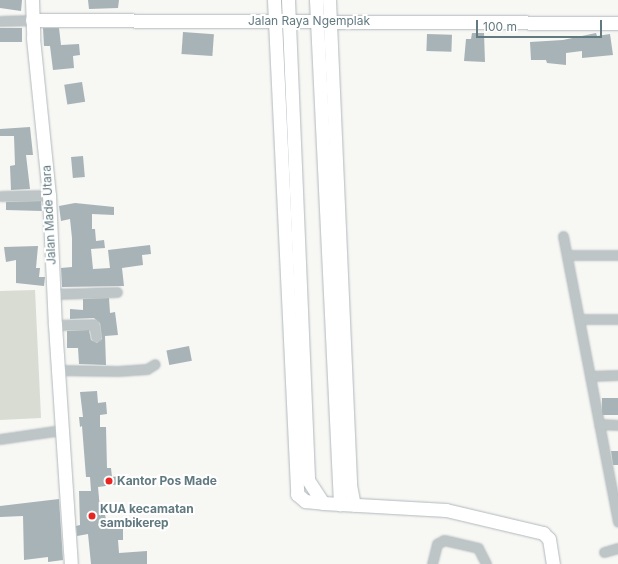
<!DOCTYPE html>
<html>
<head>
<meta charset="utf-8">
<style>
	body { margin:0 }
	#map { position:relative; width:618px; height:564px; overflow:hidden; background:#f7f7f4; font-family:Inter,sans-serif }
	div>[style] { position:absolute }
	.green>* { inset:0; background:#d8dcd3 }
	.building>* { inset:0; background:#a7b3b6; transform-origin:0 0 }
	.roads { filter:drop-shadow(0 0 1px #b0b9bc) drop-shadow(0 0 1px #b0b9bc) }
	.street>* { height:9px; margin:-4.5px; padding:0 4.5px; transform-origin:4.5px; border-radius:4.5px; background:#bec5c7 }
	.secondary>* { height:13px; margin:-6.5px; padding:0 6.5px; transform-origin:6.5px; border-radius:6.5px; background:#fff }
	.dots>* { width:11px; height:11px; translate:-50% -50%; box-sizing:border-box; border:2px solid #fff; border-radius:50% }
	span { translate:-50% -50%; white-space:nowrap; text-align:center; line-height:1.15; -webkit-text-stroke:4px #fff; paint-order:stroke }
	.street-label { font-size:12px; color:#617a80 }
	.poi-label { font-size:12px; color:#617a80; font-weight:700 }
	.left { translate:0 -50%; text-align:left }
	.scale { position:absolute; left:476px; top:20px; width:126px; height:18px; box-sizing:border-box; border:2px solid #617a80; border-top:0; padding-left:5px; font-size:12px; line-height:14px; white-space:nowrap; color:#617a80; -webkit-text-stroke:3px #fff; paint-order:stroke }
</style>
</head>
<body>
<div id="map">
	<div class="green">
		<i style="clip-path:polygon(35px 290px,41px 418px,0 420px,0 291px)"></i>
	</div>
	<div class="building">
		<i style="clip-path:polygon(0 0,22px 0,21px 11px,0 8px)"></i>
		<i style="clip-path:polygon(88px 0,119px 0,118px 8px,89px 9px)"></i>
		<i style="left:0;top:28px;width:22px;height:14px"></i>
		<i style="clip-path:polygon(43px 28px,59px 28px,61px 45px,79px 44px,80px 55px,73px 56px,74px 68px,53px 70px,50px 46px,44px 46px)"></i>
		<i style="left:183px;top:32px;width:31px;height:22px;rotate:4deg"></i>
		<i style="clip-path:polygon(472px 33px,484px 33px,485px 62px,464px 61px,466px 39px,471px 39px)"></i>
		<i style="clip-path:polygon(596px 33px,597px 36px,610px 34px,613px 55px,582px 58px,582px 51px,566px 53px,566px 65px,547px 63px,546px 60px,531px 60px,530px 42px,563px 40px)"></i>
		<i style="left:427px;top:34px;width:25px;height:17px;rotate:2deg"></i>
		<i style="left:82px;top:82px;width:20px;height:18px;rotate:81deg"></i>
		<i style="clip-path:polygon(30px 127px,33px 155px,26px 155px,30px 189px,11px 190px,10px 166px,15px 165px,14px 136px,0 136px,0 129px)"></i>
		<i style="left:83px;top:156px;width:21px;height:12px;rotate:85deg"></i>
		<i style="clip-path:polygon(41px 201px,42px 211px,6px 210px,6px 202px)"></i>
		<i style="clip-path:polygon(75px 203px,114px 207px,114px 215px,92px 214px,92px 229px,95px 229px,96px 241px,104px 240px,105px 248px,91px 249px,93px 269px,110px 268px,108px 250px,150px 245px,151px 254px,142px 255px,143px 265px,122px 268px,124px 286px,62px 287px,61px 268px,72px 267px,72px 238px,70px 219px,61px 221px,59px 206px)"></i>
		<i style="clip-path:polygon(38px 246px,36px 268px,40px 268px,39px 277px,45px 277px,44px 286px,16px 283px,16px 260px,6px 262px,4px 247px)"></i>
		<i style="clip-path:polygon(109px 298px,110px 313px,115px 312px,118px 335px,105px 336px,106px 365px,79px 364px,78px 348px,67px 348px,67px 331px,89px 330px,91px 340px,97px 343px,102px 339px,100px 323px,94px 318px,70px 319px,70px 309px,83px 310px,83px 299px)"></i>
		<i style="left:189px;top:346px;width:15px;height:23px;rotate:79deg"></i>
		<i style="clip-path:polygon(97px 391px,98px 403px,106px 402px,107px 414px,100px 415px,100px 427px,106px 427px,107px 468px,111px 468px,112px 477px,128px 475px,128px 483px,98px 487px,100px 509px,104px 508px,107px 526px,123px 524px,123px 540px,118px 540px,119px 553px,147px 551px,147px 564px,91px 564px,88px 534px,77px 536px,76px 526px,80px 525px,79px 491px,91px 491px,90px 477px,86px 477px,82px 426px,80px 427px,79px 417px,83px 417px,80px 392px)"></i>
		<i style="left:602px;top:398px;width:16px;height:17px"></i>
		<i style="clip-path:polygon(611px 451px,618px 451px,618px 465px,613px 465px)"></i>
		<i style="clip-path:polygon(59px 499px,63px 560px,48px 562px,48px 557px,24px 560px,23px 516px,0 517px,0 506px)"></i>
	</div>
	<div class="roads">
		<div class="street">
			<i style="left:0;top:21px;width:32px;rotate:-2deg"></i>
			<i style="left:1px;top:196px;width:48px;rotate:-1.2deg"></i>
			<i style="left:563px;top:236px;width:291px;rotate:79.1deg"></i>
			<i style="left:567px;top:255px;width:51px"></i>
			<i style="left:53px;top:294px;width:64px;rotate:-1.8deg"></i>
			<i style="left:579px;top:319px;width:39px"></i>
			<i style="left:55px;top:325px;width:39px;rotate:-1deg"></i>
			<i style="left:94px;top:324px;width:13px;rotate:81deg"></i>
			<i style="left:58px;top:370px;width:60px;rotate:1deg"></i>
			<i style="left:118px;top:371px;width:29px;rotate:-4deg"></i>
			<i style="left:147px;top:369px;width:9px;rotate:-32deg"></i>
			<i style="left:590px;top:376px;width:28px;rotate:-2deg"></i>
			<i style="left:599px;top:424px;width:19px;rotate:3deg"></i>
			<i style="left:0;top:439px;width:63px;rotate:-8.3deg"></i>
			<i style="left:604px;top:552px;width:15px;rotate:-16deg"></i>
			<i style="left:432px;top:564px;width:21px;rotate:-76deg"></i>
			<i style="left:437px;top:544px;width:8px;rotate:-30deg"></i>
			<i style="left:444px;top:540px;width:35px;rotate:13deg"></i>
			<i style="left:478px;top:548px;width:18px;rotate:63deg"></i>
		</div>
		<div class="secondary">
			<i style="left:32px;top:0;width:38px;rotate:88deg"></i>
			<i style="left:33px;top:38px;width:158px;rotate:84.2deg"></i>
			<i style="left:49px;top:195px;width:130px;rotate:87.4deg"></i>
			<i style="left:55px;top:325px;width:240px;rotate:86.2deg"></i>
			<i style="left:274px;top:0;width:495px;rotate:87.3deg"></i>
			<i style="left:297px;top:494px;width:11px;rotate:41deg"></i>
			<i style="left:305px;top:501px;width:18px;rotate:6deg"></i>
			<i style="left:323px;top:503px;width:123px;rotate:3.3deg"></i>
			<i style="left:446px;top:510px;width:100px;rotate:13.3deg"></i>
			<i style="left:543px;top:533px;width:8px;rotate:45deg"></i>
			<i style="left:549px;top:539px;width:25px;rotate:81deg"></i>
			<i style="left:288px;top:0;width:480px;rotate:87.6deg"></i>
			<i style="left:308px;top:480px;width:27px;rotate:57deg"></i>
			<i style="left:316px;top:0;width:505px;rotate:87.27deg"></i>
			<i style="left:329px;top:0;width:485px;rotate:87.5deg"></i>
			<i style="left:350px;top:485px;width:20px;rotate:79deg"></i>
			<i style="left:32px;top:20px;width:586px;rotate:0.29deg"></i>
		</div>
	</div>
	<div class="dots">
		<i style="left:109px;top:481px;background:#e92522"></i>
		<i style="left:92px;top:516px;background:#e92522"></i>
	</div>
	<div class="street-label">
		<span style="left:309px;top:21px">Jalan Raya Ngemplak</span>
		<span style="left:49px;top:215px;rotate:-93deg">Jalan Made Utara</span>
	</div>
	<div class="poi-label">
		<span class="left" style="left:117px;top:481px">Kantor Pos Made</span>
		<span class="left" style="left:100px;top:516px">KUA kecamatan<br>sambikerep</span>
	</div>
	<div class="scale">100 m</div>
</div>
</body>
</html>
